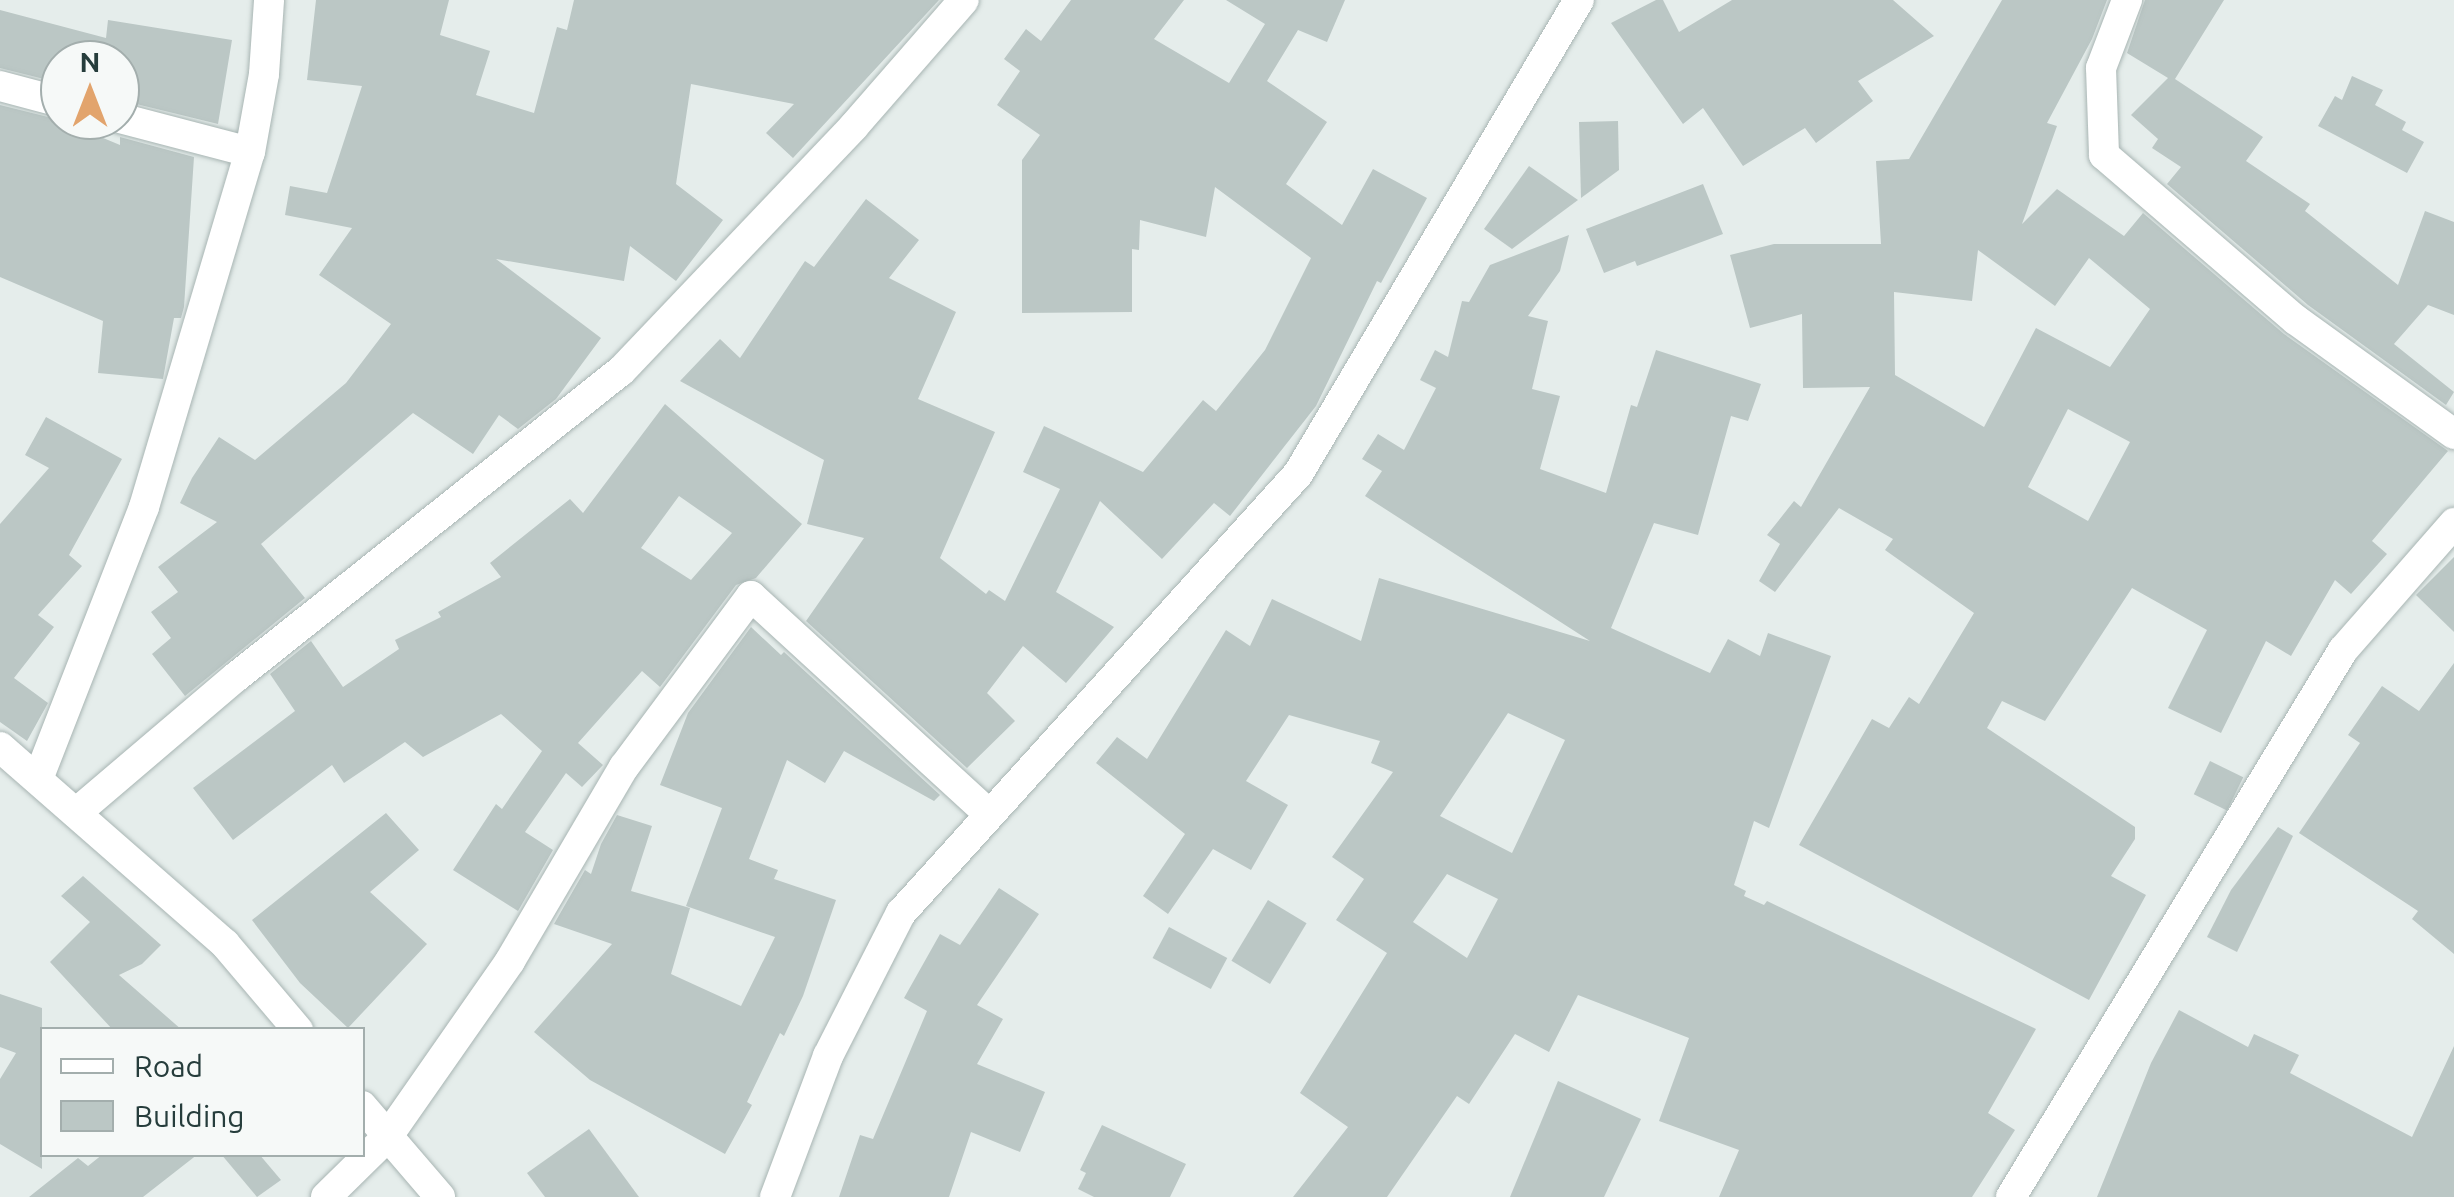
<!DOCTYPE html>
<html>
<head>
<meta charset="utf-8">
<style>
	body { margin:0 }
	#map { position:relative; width:2454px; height:1197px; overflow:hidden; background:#e5edeb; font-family:Ubuntu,sans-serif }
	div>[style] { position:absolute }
	.building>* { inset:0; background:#bbc7c5; transform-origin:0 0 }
	.roads { filter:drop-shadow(0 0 2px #a8b5b3) drop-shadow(0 0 2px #a8b5b3) }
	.minor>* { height:30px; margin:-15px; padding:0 15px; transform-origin:15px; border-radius:15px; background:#fff }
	span { translate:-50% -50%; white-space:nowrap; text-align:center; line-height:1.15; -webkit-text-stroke:8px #f6f9f8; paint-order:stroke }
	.legend { position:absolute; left:40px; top:1027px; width:325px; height:130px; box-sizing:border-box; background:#f6f9f8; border:2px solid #a3aead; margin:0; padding:12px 18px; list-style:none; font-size:30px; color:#263d3c }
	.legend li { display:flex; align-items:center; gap:20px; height:50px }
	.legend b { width:50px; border:2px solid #a3aead }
	.north { position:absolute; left:40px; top:40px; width:100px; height:100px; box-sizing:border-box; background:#f6f9f8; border:2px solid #a3aead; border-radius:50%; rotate:0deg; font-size:28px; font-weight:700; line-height:40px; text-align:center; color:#263d3c }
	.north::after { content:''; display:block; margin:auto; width:35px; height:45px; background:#e2a46d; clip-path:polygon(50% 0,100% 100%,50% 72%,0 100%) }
</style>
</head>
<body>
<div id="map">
	<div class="building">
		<i style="clip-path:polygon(316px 0,449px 0,440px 35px,490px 51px,476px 95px,534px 113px,557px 27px,567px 30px,574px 0,939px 0,793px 158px,766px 133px,794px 104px,691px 84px,676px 184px,723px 220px,676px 281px,630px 246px,624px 281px,496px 259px,601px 338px,556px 399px,518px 429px,499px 415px,473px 454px,413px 413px,261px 544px,305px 598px,185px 696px,152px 654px,171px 638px,151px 612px,178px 592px,158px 567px,217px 522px,180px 503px,192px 478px,219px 437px,255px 460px,346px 383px,391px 324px,319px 275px,352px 228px,285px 215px,290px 186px,327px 193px,362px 86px,307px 80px)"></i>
		<i style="clip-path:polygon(1071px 0,1184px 0,1154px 39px,1229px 83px,1265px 24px,1226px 0,1345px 0,1327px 42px,1298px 30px,1267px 81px,1327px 122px,1286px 184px,1342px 225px,1373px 169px,1427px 198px,1381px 283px,1377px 281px,1316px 406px,1230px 516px,1214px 503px,1162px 559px,1100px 501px,1056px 592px,1114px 627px,1066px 683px,1023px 646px,987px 693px,1015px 721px,967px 768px,806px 621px,864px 538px,807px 524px,824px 460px,680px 381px,720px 339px,740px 358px,805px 261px,814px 267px,866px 199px,919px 240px,889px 278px,956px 312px,918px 399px,995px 432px,940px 558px,986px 594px,989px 590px,1005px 601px,1060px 489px,1023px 472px,1044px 426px,1143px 472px,1203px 400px,1216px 411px,1265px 350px,1311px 258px,1215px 187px,1206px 237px,1140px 220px,1139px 250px,1132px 249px,1132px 312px,1022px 313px,1022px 160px,1040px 135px,997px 105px,1020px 71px,1004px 59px,1026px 29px,1041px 41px)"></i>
		<i style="clip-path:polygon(1656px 0,1663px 0,1679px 32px,1732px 0,1893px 0,1934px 36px,1858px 81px,1873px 101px,1816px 143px,1805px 128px,1743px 166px,1703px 108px,1683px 124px,1611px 23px)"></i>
		<i style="clip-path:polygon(evenodd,2002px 0,2107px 0,2092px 39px,2047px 123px,2057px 126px,2022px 224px,2057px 189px,2124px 236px,2143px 213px,2284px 334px,2448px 451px,2372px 541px,2387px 554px,2351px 594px,2335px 580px,2291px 656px,2266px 641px,2221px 733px,2168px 708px,2207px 630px,2132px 588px,2045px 721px,2002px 701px,1987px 728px,2135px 827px,2135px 839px,2111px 876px,2146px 895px,2089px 1000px,1799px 845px,1872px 719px,1889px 728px,1909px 697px,1919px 704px,1974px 613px,1885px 550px,1893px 539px,1839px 508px,1775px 592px,1759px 581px,1780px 544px,1767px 535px,1794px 501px,1801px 507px,1870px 387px,1803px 388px,1802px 314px,1750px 328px,1730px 255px,1774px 244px,1881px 244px,1876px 161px,1909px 159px,2002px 0,1978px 250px,2055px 306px,2089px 258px,2150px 309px,2110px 367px,2036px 328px,1984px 427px,1895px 375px,1894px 292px,1972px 301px,1978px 250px,2002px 0,2068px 409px,2130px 442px,2088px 521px,2028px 487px,2068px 409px)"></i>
		<i style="clip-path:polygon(2145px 0,2224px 0,2175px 79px,2263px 137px,2246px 161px,2310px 204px,2305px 211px,2398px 285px,2425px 211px,2454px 222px,2454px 315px,2428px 305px,2394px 344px,2454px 392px,2446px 405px,2308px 305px,2167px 184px,2181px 167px,2152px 148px,2158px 139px,2131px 115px,2168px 78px,2127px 53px)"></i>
		<i style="clip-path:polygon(0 10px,106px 38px,108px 20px,232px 40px,218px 124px,120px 100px,120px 60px,60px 60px,60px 83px,0 68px)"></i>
		<i style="clip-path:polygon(2352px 76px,2383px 90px,2375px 105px,2406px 122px,2402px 130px,2424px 142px,2407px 173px,2318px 126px,2335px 96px,2342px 100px)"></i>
		<i style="clip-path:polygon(0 105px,60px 120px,120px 145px,120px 137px,194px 157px,184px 307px,181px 318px,174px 318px,163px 379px,98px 373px,103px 321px,0 277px)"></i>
		<i style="clip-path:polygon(1618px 121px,1619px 170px,1581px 198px,1579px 122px)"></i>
		<i style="clip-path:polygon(1529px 166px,1578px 200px,1512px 249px,1484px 229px)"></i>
		<i style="clip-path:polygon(1703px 184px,1723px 234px,1637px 266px,1635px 261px,1604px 273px,1586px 229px)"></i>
		<i style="clip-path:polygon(evenodd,1569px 235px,1560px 271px,1528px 316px,1548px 321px,1532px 389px,1560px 396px,1540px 469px,1606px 493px,1631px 405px,1637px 407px,1656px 350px,1761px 384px,1748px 421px,1731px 416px,1698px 535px,1654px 523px,1611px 628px,1710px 673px,1728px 639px,1760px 656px,1768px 633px,1831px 656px,1769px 828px,1754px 821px,1734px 885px,1746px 891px,1744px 896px,1764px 905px,1767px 901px,2036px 1029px,1988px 1113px,2015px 1130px,1972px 1197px,1719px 1197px,1739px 1150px,1659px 1121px,1689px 1038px,1578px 995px,1549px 1052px,1515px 1034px,1469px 1104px,1457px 1096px,1387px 1197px,1293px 1197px,1348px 1127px,1300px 1093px,1387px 953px,1336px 920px,1364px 879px,1332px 857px,1393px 772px,1371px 763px,1380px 741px,1289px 715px,1246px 781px,1288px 805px,1251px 870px,1213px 849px,1168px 914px,1143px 896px,1185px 834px,1096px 763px,1117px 737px,1147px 759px,1226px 630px,1250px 646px,1272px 599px,1361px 641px,1379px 578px,1590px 641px,1365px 496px,1382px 471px,1362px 459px,1378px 434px,1404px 450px,1436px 388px,1420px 380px,1435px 350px,1448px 357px,1462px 301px,1469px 302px,1490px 265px,1569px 235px,1508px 713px,1565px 740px,1512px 853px,1440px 816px,1508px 713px,1569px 235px,1447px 874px,1498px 899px,1467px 958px,1413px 922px,1447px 874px)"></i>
		<i style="clip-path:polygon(evenodd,665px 404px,802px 524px,756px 578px,736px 585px,660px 687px,642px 671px,578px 743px,603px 765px,582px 787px,566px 773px,525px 832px,553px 850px,518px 911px,453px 870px,496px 804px,502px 809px,542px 751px,501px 714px,423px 757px,405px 742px,344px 783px,332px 765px,233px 840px,193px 788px,295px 711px,270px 674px,311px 641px,343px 687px,399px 649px,395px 640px,441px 617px,438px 612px,501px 577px,490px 563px,570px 499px,583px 513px,665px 404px,679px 496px,732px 533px,691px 580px,641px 548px,679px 496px)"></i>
		<i style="clip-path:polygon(46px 417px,122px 459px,69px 555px,82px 566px,38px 615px,54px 627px,14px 678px,48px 703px,27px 741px,0 722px,0 524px,49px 468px,25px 455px)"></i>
		<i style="clip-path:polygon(2454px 557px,2454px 632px,2416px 595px)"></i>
		<i style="clip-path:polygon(751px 627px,781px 655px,784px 652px,940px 795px,934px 801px,844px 751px,825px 783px,787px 760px,749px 859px,778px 870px,774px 879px,836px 900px,803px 996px,784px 1036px,780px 1033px,747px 1102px,752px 1105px,725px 1154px,590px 1080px,534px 1032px,612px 944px,554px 924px,585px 870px,591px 874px,601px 844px,617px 815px,652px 826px,631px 891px,690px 908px,671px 974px,741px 1006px,775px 937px,686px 906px,722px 808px,660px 785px,688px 713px)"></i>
		<i style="clip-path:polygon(2454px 663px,2454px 954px,2412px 919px,2418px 911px,2299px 833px,2360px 743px,2348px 735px,2382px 686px,2419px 711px)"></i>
		<i style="left:2210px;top:761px;width:37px;height:37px;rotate:26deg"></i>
		<i style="clip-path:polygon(386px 813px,419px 850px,370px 892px,427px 944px,348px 1028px,300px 983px,252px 920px)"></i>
		<i style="clip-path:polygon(2278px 827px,2293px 836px,2237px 952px,2207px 937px,2231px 890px)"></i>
		<i style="clip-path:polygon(83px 876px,161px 945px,142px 964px,119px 975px,182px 1030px,113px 1030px,50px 962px,90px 922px,61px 896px)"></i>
		<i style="clip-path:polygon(999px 888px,1039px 914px,977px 1005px,1003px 1019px,977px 1064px,1045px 1092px,1020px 1152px,971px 1132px,949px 1197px,839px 1197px,860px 1135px,873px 1139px,927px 1011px,904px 998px,940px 934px,960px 945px)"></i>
		<i style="left:1268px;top:900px;width:45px;height:71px;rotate:31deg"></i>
		<i style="left:1169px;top:927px;width:66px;height:35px;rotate:28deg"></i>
		<i style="clip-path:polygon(0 994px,42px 1008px,42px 1169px,0 1144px,0 1079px,16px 1053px,0 1047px)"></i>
		<i style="clip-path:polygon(2179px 1010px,2248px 1047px,2254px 1034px,2299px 1055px,2290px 1073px,2412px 1137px,2454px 1046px,2454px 1197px,2097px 1197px,2151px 1063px)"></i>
		<i style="clip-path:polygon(1558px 1081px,1641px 1119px,1604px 1197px,1510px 1197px)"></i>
		<i style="clip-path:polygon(1102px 1125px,1186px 1164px,1170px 1197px,1094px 1197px,1078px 1189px,1086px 1173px,1080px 1170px)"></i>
		<i style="clip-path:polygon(589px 1129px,639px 1197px,545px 1197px,527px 1173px)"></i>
		<i style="clip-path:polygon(103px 1154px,198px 1154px,143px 1197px,29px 1197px,78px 1158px,88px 1166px)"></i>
		<i style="clip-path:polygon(221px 1154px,259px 1154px,281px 1180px,257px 1197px)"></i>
	</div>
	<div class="roads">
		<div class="minor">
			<i style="left:2127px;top:0;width:73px;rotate:110.9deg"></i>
			<i style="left:2101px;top:68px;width:87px;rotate:88deg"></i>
			<i style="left:2104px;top:155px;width:253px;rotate:40.7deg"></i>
			<i style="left:2296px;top:320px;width:195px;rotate:35.8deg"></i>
			<i style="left:0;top:86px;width:62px;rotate:14.9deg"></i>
			<i style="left:120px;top:118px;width:134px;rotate:14.7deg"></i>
			<i style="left:0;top:747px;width:299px;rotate:41.2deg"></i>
			<i style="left:225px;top:944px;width:113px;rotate:49.7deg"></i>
			<i style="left:38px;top:779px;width:292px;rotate:-68.7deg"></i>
			<i style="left:144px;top:507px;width:370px;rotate:-73.4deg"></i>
			<i style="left:250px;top:152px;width:79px;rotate:-79.8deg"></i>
			<i style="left:264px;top:74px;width:74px;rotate:-86.1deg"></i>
			<i style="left:76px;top:813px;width:210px;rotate:-40.4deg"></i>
			<i style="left:236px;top:677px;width:492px;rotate:-38.5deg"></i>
			<i style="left:621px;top:371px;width:338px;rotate:-46.4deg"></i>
			<i style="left:854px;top:126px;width:167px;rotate:-48.9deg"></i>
			<i style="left:362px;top:1106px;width:120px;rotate:49.4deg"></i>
			<i style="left:326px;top:1197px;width:87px;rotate:-44.5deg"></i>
			<i style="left:388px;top:1136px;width:213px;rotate:-55.1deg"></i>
			<i style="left:510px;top:961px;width:225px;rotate:-59.6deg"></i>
			<i style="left:624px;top:767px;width:213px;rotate:-53.4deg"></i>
			<i style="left:751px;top:596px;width:323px;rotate:42.5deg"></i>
			<i style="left:775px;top:1197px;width:151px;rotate:-69.4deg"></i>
			<i style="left:828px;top:1056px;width:161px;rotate:-63deg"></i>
			<i style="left:901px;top:913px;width:592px;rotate:-47.88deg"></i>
			<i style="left:1298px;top:474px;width:551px;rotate:-59.34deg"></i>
			<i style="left:2011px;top:1197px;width:640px;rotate:-58.74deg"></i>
			<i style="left:2343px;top:650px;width:169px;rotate:-48.8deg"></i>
		</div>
	</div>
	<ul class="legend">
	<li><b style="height:12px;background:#fff"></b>Road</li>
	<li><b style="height:28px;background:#bbc7c5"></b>Building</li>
	</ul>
	<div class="north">N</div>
</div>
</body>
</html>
